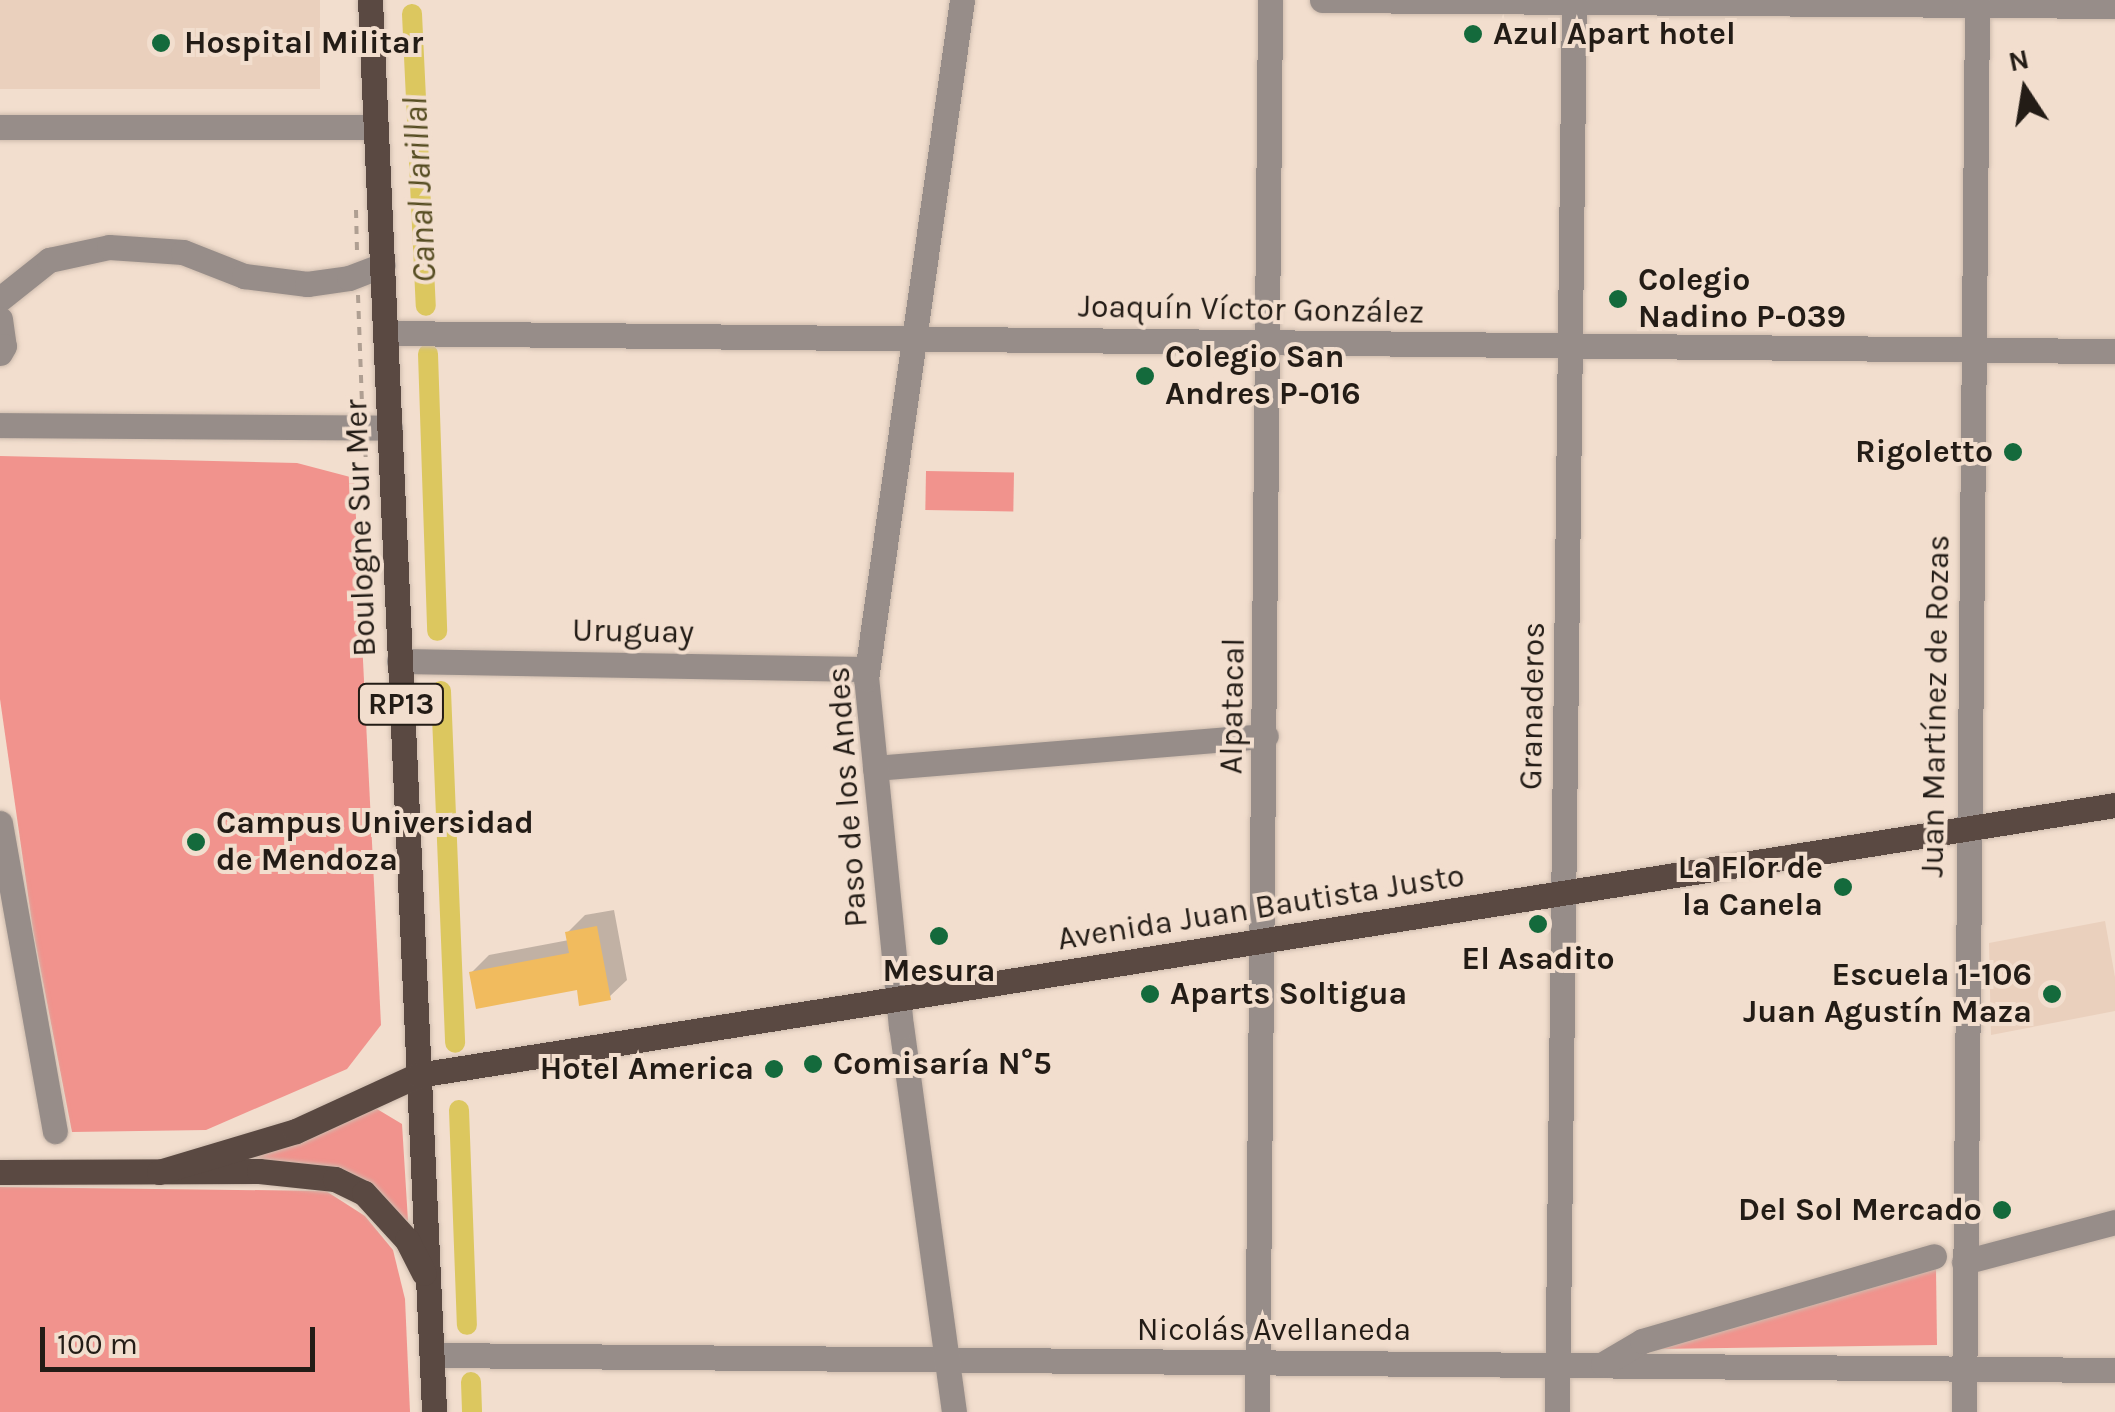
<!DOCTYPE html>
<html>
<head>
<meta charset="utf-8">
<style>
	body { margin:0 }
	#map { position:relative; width:2115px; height:1412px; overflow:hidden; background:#f2dece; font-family:Karla,sans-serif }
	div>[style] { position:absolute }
	.built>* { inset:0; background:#ead0bd; transform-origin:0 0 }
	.green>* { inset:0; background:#f1938d; transform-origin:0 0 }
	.shadow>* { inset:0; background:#0003 }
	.canal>* { height:20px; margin:-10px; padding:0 10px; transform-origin:10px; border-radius:10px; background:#dcc75f }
	.building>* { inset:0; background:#f1bb5e }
	.path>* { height:4px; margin-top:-2px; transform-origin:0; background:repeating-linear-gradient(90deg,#af9f92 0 8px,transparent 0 16px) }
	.roads { filter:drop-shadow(0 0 2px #cdbbad) drop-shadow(0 0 2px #cdbbad) }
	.minor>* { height:25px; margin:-12.5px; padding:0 12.5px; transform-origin:12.5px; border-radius:12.5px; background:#978d89 }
	.major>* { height:25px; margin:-12.5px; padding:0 12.5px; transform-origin:12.5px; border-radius:12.5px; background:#5a4942 }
	.dots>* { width:28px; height:28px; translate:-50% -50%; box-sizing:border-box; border:5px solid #f2dece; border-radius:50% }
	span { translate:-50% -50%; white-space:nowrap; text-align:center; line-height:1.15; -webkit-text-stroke:8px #f2dece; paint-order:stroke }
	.shield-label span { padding:2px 8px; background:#f2dece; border:2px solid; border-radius:8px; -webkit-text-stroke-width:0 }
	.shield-label { font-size:30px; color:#231c16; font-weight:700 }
	.poi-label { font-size:32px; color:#231c16; font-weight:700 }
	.left { translate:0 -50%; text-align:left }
	.right { translate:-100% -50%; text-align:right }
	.street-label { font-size:32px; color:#231c16 }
	.water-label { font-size:35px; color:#564d22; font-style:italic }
	.north { position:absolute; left:1975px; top:40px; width:100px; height:100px; -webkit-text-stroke:8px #f2dece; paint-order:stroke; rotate:348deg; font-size:28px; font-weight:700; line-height:40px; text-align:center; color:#231c16 }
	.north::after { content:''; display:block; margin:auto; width:35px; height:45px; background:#231c16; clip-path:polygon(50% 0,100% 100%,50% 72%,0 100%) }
	.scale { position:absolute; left:40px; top:1327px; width:275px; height:45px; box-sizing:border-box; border:5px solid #231c16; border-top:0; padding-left:12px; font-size:30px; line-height:35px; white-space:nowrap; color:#231c16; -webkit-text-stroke:8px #f2dece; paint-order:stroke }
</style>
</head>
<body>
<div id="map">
	<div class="built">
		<i style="left:0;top:0;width:320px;height:89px"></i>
		<i style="clip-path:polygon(2105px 921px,2115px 977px,2115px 1011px,1991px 1035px,1989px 943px)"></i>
	</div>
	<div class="green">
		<i style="clip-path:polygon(0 456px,297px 463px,354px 478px,381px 1025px,347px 1069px,206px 1130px,72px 1132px,33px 930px,0 699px)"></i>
		<i style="left:926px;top:471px;width:88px;height:39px;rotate:1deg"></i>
		<i style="clip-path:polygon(377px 1109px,402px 1124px,408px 1221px,341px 1170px,222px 1159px)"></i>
		<i style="clip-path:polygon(0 1187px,326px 1191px,365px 1216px,393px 1250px,405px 1299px,410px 1412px,0 1412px)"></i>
		<i style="clip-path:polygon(1936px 1269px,1937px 1345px,1654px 1349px)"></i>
	</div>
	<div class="shadow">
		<i style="clip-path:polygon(614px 910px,627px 980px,609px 997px,579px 988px,472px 972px,489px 955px,569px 940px,567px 933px,585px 915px)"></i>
	</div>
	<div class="canal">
		<i style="left:412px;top:14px;width:292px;rotate:87.3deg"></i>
		<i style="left:428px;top:354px;width:277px;rotate:88.1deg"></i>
		<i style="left:441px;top:691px;width:352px;rotate:87.7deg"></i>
		<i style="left:459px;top:1110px;width:215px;rotate:87.9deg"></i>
		<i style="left:471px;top:1382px;width:30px;rotate:88deg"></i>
	</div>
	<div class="building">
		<i style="clip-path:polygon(597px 926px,611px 1000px,579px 1006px,577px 990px,476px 1009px,469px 972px,569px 953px,565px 932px)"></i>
	</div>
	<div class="path">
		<i style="left:356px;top:210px;width:40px;rotate:88.6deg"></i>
		<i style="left:358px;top:295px;width:110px;rotate:87.9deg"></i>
		<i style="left:365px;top:449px;width:51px;rotate:85.5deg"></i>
	</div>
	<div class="roads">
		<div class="minor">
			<i style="left:1322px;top:0;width:793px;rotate:0.43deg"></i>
			<i style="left:0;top:127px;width:375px"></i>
			<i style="left:0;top:299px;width:63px;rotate:-38.5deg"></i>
			<i style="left:49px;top:260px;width:61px;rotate:-12.2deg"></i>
			<i style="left:109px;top:247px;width:74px;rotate:3.9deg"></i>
			<i style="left:183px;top:252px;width:66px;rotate:21.5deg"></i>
			<i style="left:244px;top:276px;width:64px;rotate:7.2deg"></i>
			<i style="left:307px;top:284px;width:42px;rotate:-8.1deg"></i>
			<i style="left:349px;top:278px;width:36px;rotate:-21deg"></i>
			<i style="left:0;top:319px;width:27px;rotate:82deg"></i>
			<i style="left:4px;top:346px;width:8px;rotate:120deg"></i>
			<i style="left:386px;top:333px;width:1729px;rotate:0.6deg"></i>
			<i style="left:0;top:425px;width:390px;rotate:0.4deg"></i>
			<i style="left:399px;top:661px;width:467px;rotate:1deg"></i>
			<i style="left:875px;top:768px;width:392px;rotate:-4.7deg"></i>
			<i style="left:0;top:823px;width:313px;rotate:79.9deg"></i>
			<i style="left:1964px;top:1262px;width:156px;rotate:-14.8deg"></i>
			<i style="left:432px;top:1355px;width:1683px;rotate:0.51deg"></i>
			<i style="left:1603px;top:1364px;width:45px;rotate:-30.5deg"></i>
			<i style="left:1642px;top:1341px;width:304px;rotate:-16.2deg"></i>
			<i style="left:954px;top:1412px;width:389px;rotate:-97.8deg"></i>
			<i style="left:901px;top:1027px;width:350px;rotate:-95.7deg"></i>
			<i style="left:866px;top:679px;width:686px;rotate:-81.95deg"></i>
			<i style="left:1257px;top:1412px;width:1412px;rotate:-89.47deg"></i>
			<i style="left:1557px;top:1412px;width:1412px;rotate:-89.31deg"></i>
			<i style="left:1964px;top:1412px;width:1412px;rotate:-89.47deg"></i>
		</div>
		<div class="major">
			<i style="left:370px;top:0;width:1413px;rotate:87.4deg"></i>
			<i style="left:0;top:1172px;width:259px;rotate:-0.2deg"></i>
			<i style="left:259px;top:1171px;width:76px;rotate:6deg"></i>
			<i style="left:335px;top:1179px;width:32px;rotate:26deg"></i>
			<i style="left:364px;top:1193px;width:64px;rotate:47.5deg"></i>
			<i style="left:407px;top:1240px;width:37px;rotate:63deg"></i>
			<i style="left:159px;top:1172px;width:143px;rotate:-16.7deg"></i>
			<i style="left:296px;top:1131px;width:134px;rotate:-24.7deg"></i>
			<i style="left:418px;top:1075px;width:1718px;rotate:-9.04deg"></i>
		</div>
	</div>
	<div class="dots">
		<i style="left:1473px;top:34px;background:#146a3c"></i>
		<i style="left:161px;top:43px;background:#146a3c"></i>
		<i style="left:1618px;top:299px;background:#146a3c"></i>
		<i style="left:1145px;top:376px;background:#146a3c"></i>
		<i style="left:2013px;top:452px;background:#146a3c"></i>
		<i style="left:196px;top:842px;background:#146a3c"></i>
		<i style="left:1843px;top:887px;background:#146a3c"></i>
		<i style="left:1538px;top:924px;background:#146a3c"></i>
		<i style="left:939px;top:936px;background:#146a3c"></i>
		<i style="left:1150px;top:994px;background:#146a3c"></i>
		<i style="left:2052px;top:994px;background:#146a3c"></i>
		<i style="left:813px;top:1064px;background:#146a3c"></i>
		<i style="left:774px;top:1069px;background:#146a3c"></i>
		<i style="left:2002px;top:1210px;background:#146a3c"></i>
	</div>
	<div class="shield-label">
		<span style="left:401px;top:704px">RP13</span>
	</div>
	<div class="poi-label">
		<span class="left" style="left:1493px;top:34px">Azul Apart hotel</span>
		<span class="left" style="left:184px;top:43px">Hospital Militar</span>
		<span class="left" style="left:1638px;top:299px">Colegio<br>Nadino P-039</span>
		<span class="left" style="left:1165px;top:376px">Colegio San<br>Andres P-016</span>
		<span class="right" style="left:1993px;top:452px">Rigoletto</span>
		<span class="left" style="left:216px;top:842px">Campus Universidad<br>de Mendoza</span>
		<span class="right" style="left:1823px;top:887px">La Flor de<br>la Canela</span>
		<span style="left:1538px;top:959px">El Asadito</span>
		<span style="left:939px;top:971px">Mesura</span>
		<span class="right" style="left:2032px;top:994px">Escuela 1-106<br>Juan Agustín Maza</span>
		<span class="left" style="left:1170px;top:994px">Aparts Soltigua</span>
		<span class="left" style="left:833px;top:1064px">Comisaría N°5</span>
		<span class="right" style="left:754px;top:1069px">Hotel America</span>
		<span class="right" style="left:1982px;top:1210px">Del Sol Mercado</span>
	</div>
	<div class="street-label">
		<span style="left:1251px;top:310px;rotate:1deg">Joaquín Víctor González</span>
		<span style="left:361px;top:528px;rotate:-92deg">Boulogne Sur Mer</span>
		<span style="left:633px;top:632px;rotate:1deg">Uruguay</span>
		<span style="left:1233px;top:706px;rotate:-89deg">Alpatacal</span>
		<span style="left:1533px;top:706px;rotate:-89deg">Granaderos</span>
		<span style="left:1936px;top:706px;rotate:-89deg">Juan Martínez de Rozas</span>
		<span style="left:848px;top:797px;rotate:-94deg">Paso de los Andes</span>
		<span style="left:1261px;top:908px;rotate:-9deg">Avenida Juan Bautista Justo</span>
		<span style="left:1274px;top:1330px">Nicolás Avellaneda</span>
	</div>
	<div class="water-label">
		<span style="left:420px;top:190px;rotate:-93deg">Canal Jarillal</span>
	</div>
	<div class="north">N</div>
	<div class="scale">100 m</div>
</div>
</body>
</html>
